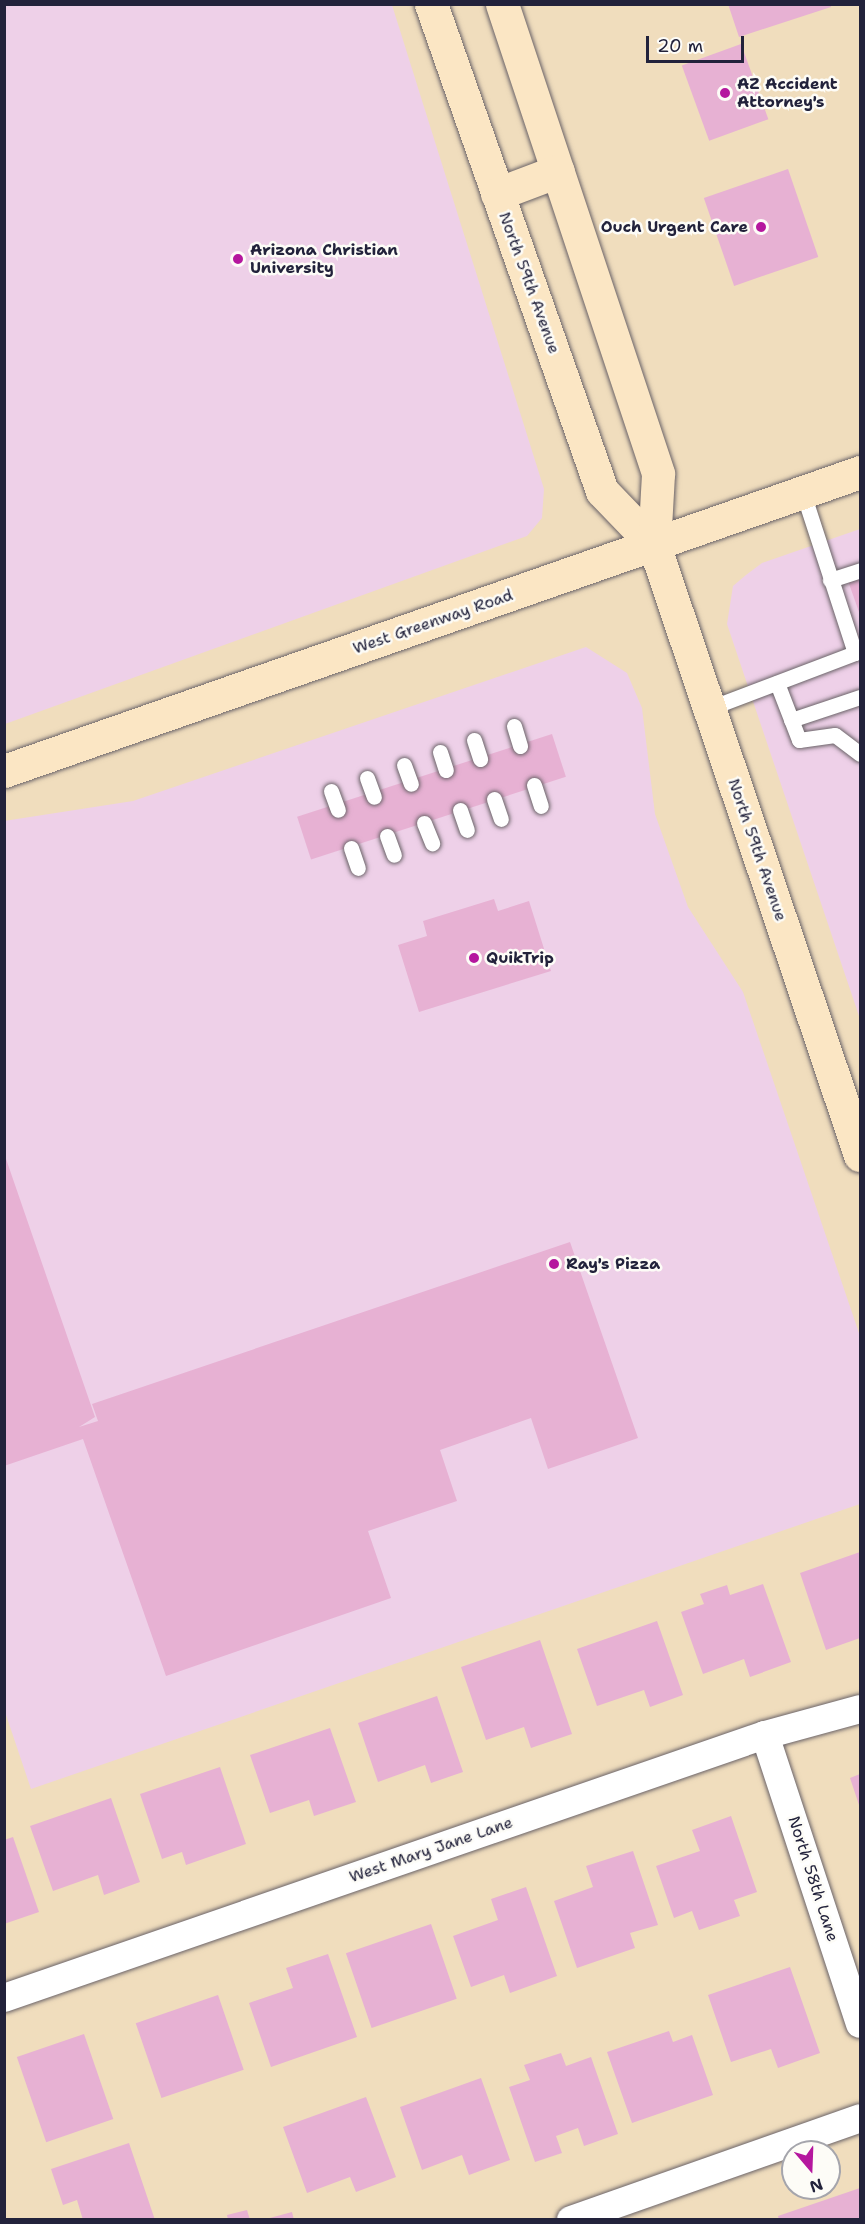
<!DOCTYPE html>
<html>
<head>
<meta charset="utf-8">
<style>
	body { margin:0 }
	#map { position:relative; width:865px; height:2224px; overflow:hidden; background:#f0ddbd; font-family:"Shantell Sans",sans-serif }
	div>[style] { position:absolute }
	.built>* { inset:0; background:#eed0e8 }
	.building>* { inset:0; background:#e7b1d3; transform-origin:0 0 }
	.roads { filter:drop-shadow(0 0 2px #6a6368) drop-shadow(0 0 2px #6a6368) }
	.lane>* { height:15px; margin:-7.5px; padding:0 7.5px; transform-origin:7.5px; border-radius:7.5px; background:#fff }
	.street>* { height:28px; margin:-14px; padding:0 14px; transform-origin:14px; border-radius:14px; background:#fff }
	.secondary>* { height:33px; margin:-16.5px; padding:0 16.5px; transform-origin:16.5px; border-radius:16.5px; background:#fbe6c4 }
	.dots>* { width:16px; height:16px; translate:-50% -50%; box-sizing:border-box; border:3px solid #fdfcf7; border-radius:50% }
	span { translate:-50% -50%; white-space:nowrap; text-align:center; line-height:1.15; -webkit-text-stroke:5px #fdfcf7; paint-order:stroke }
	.poi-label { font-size:16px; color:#22223b; font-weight:700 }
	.left { translate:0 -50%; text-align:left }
	.right { translate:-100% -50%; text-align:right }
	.street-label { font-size:16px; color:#22223b }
	.frame { position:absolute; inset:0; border:6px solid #22223b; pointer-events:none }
	.north { position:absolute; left:781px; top:2140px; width:60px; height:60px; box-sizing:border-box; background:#fdfcf7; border:2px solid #a5a5ac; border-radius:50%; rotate:161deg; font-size:16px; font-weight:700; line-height:24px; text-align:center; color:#22223b }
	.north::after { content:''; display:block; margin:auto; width:21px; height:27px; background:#b5179e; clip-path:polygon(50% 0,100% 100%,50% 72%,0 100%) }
	.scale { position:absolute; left:646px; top:36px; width:98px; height:27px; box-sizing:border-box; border:3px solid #22223b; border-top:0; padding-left:8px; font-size:18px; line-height:21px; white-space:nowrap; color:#22223b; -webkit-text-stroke:4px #fdfcf7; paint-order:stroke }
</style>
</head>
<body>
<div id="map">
	<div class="built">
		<i style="clip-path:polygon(4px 5px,392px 5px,544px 489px,542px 518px,527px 536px,5px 724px)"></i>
		<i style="clip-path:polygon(860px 529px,860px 1019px,727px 624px,733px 586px,746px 575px,762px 563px)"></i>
		<i style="clip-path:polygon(586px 647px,627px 673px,642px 708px,655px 814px,688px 907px,743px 992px,860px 1336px,860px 1504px,31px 1789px,4px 1709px,4px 821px,133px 801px)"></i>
	</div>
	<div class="building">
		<i style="clip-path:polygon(728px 4px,830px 4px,831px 7px,739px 37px)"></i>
		<i style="left:741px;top:44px;width:80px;height:63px;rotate:70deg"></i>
		<i style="left:788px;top:169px;width:93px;height:89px;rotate:71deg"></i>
		<i style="clip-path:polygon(860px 574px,860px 615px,847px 578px)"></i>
		<i style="left:552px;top:734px;width:45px;height:268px;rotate:72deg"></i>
		<i style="clip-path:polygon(494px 899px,498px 911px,529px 901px,551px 971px,419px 1012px,398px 945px,427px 936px,423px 921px)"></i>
		<i style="clip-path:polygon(4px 1153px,95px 1417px,79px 1427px,98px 1421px,92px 1404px,570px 1242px,638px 1438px,548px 1469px,531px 1418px,440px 1450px,457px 1501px,368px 1531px,391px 1598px,166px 1676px,83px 1439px,4px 1466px)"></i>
		<i style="clip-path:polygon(860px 1552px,860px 1638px,826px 1650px,800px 1573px)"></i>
		<i style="clip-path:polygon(763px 1584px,791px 1662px,750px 1677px,744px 1659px,703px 1674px,681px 1612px,704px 1604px,700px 1594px,727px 1585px,730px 1595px)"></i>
		<i style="clip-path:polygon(657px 1621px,683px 1695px,650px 1707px,644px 1690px,597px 1706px,577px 1649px)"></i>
		<i style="clip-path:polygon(540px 1640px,572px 1734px,531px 1748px,524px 1727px,486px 1740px,461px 1667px)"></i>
		<i style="clip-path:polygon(437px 1696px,463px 1772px,431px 1783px,425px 1765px,378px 1782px,358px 1723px)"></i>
		<i style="clip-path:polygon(330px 1728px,356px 1802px,314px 1816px,309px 1800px,270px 1813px,250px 1755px)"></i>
		<i style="clip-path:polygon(220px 1767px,246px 1844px,186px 1865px,182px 1852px,162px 1859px,140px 1794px)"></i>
		<i style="clip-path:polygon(860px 1774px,860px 1808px,850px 1778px)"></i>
		<i style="clip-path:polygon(111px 1798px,140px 1882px,104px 1895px,98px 1875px,53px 1891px,30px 1826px)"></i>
		<i style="clip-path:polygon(731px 1816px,757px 1892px,734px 1900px,740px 1916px,699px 1930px,692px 1911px,674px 1918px,656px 1866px,700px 1851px,692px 1830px)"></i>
		<i style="clip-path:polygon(13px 1837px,39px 1912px,4px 1924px,4px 1840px)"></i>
		<i style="clip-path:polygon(633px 1851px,658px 1925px,630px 1933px,635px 1948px,577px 1968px,554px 1901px,593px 1887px,586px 1866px)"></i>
		<i style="clip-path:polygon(526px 1887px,557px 1976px,510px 1993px,504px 1975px,471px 1987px,453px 1936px,498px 1920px,491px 1899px)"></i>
		<i style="left:431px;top:1924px;width:79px;height:90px;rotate:71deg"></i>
		<i style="clip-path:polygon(328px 1954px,357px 2037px,271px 2067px,249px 2003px,293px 1988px,286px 1968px)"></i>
		<i style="clip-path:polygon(790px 1967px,820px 2053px,778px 2068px,771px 2049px,731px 2062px,708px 1995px)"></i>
		<i style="left:218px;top:1995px;width:79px;height:87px;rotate:71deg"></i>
		<i style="clip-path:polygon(669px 2031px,673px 2042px,692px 2035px,713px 2095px,632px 2123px,607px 2052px)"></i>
		<i style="left:84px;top:2034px;width:90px;height:71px;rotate:71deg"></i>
		<i style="clip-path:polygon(561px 2053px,566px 2066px,591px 2057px,618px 2134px,584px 2146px,578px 2128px,556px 2136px,562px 2153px,535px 2162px,509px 2087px,530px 2080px,524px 2065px)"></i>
		<i style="clip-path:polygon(481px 2078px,510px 2160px,469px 2175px,462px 2155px,422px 2170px,400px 2107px)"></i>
		<i style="clip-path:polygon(366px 2097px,396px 2177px,356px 2192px,350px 2177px,307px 2193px,283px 2127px)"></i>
		<i style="clip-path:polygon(129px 2143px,155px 2220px,83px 2220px,77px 2200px,63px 2205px,51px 2169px)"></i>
		<i style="clip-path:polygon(860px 2188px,860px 2220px,779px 2220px,778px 2216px)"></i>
		<i style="clip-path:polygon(247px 2210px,250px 2220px,228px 2220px,227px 2215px)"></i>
		<i style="clip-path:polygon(292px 2212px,294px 2220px,267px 2220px,266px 2219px)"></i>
	</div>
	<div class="roads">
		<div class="lane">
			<i style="left:830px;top:580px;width:32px;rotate:-18deg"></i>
			<i style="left:777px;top:683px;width:61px;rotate:68.9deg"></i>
			<i style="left:799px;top:740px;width:36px;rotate:-8deg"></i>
			<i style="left:835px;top:735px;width:31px;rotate:37deg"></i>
			<i style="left:710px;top:708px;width:155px;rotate:-20.8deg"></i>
			<i style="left:855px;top:653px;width:168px;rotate:-108deg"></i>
			<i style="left:791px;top:720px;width:73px;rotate:-18.4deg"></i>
			<i style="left:514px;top:726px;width:21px;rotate:73deg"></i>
			<i style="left:474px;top:740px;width:20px;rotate:72deg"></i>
			<i style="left:440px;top:752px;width:19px;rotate:72deg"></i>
			<i style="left:404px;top:765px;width:20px;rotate:70deg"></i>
			<i style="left:367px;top:778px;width:20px;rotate:70deg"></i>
			<i style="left:534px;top:785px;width:22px;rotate:72deg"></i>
			<i style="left:331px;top:791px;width:20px;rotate:70deg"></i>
			<i style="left:494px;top:799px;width:21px;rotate:71deg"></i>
			<i style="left:460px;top:810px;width:21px;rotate:71deg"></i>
			<i style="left:424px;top:823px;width:22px;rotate:68deg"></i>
			<i style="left:387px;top:836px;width:20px;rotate:70deg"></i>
			<i style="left:351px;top:848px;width:21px;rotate:71deg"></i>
		</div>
		<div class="street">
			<i style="left:765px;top:1735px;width:304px;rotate:71.8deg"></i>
			<i style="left:4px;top:1998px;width:805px;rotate:-19.07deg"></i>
			<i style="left:765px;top:1735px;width:98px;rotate:-15.3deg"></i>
			<i style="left:571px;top:2220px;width:306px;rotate:-19.4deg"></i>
		</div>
		<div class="secondary">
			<i style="left:431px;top:4px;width:516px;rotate:70.65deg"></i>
			<i style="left:602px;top:491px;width:75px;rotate:46.1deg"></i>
			<i style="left:502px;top:4px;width:495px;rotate:71.6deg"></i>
			<i style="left:658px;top:474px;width:71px;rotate:93.2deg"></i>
			<i style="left:654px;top:545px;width:644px;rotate:71.34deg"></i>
			<i style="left:497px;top:194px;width:65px;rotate:-20.7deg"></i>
			<i style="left:4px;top:771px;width:907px;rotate:-19.25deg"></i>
		</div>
	</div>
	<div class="dots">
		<i style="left:725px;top:93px;background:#b5179e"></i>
		<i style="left:761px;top:227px;background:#b5179e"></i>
		<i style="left:238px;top:259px;background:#b5179e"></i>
		<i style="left:474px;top:958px;background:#b5179e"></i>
		<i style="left:554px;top:1264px;background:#b5179e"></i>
	</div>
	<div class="poi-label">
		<span class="left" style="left:737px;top:93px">AZ Accident<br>Attorney's</span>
		<span class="right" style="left:748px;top:227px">Ouch Urgent Care</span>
		<span class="left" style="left:250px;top:259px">Arizona Christian<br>University</span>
		<span class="left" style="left:486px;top:958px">QuikTrip</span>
		<span class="left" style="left:566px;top:1264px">Ray's Pizza</span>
	</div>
	<div class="street-label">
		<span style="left:529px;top:283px;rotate:70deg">North 59th Avenue</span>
		<span style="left:433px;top:622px;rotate:-19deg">West Greenway Road</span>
		<span style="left:757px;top:850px;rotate:71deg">North 59th Avenue</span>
		<span style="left:431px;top:1850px;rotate:-19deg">West Mary Jane Lane</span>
		<span style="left:813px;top:1879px;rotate:72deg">North 58th Lane</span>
	</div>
	<div class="frame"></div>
	<div class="north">N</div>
	<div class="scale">20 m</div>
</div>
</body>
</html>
